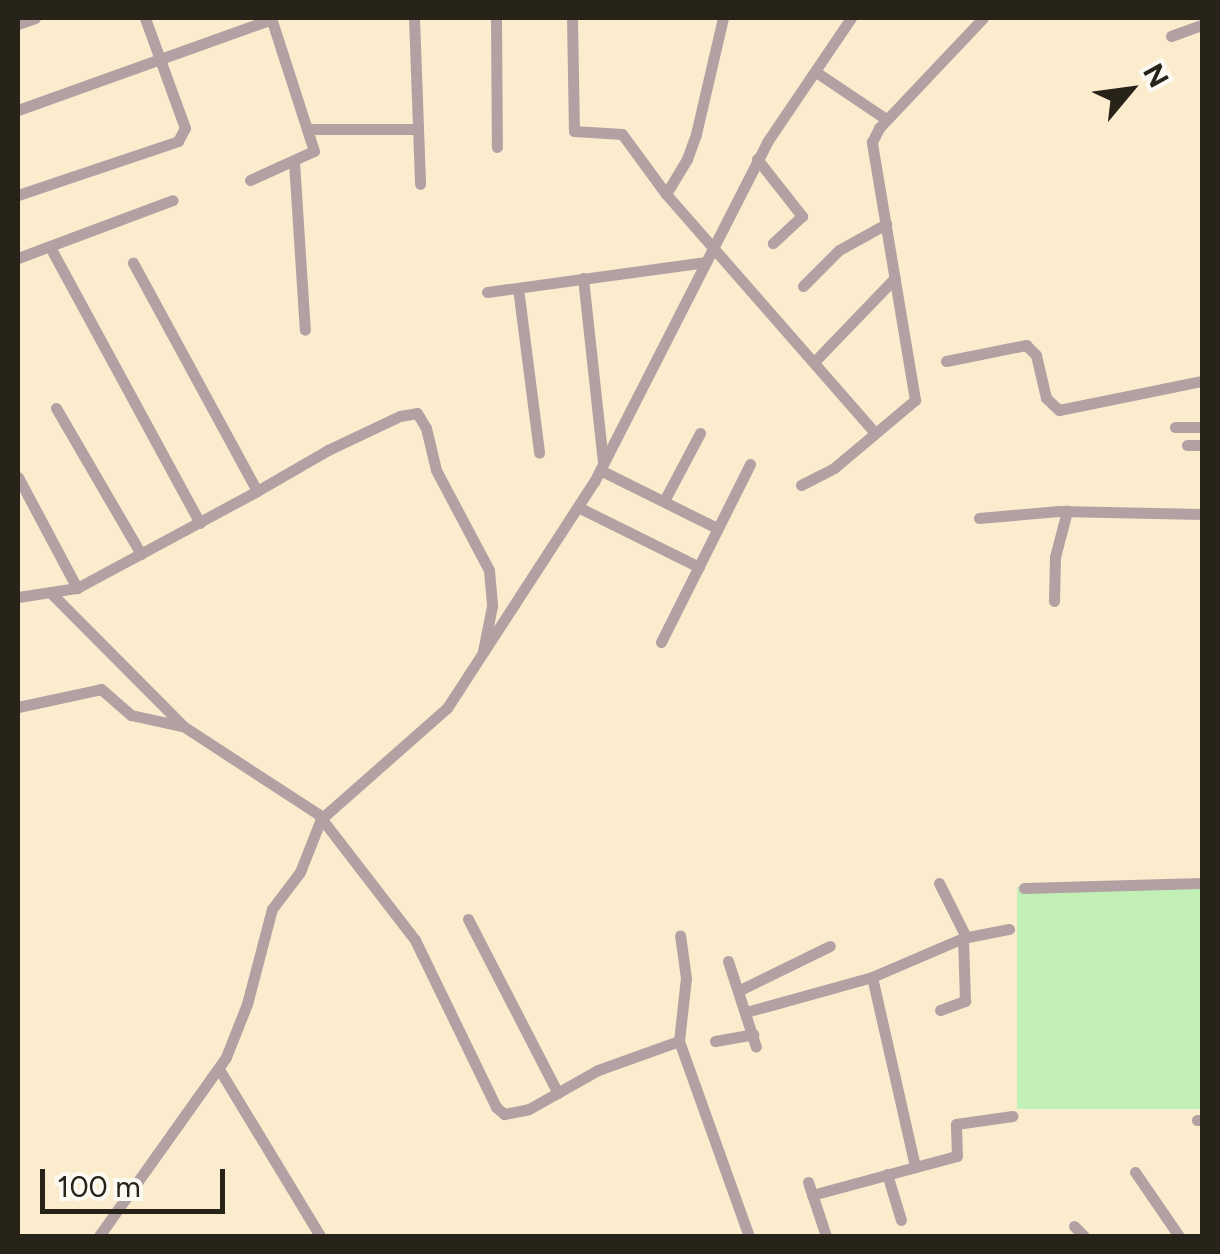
<!DOCTYPE html>
<html>
<head>
<meta charset="utf-8">
<style>
	body { margin:0 }
	#map { position:relative; width:1220px; height:1254px; overflow:hidden; background:#fbecce; font-family:Figtree,sans-serif }
	div>[style] { position:absolute }
	.green>* { inset:0; background:#c2efb6; transform-origin:0 0 }
	.street>* { height:11px; margin:-5.5px; padding:0 5.5px; transform-origin:5.5px; border-radius:5.5px; background:#b2a1a3 }
	span { translate:-50% -50%; white-space:nowrap; text-align:center; line-height:1.15; -webkit-text-stroke:8px #fdfaf4; paint-order:stroke }
	.frame { position:absolute; inset:0; border:20px solid #282318; pointer-events:none }
	.north { position:absolute; left:1080px; top:40px; width:100px; height:100px; -webkit-text-stroke:8px #fdfaf4; paint-order:stroke; rotate:61deg; font-size:28px; font-weight:700; line-height:40px; text-align:center; color:#282318 }
	.north::after { content:''; display:block; margin:auto; width:35px; height:45px; background:#282318; clip-path:polygon(50% 0,100% 100%,50% 72%,0 100%) }
	.scale { position:absolute; left:40px; top:1169px; width:185px; height:45px; box-sizing:border-box; border:5px solid #282318; border-top:0; padding-left:12px; font-size:30px; line-height:35px; white-space:nowrap; color:#282318; -webkit-text-stroke:8px #fdfaf4; paint-order:stroke }
</style>
</head>
<body>
<div id="map">
	<div class="green">
		<i style="left:1202px;top:887px;width:222px;height:185px;rotate:90deg"></i>
	</div>
	<div class="street">
		<i style="left:414px;top:18px;width:166px;rotate:87.9deg"></i>
		<i style="left:496px;top:18px;width:129px;rotate:89.6deg"></i>
		<i style="left:572px;top:18px;width:113px;rotate:89deg"></i>
		<i style="left:574px;top:131px;width:48px;rotate:3.6deg"></i>
		<i style="left:622px;top:134px;width:74px;rotate:53.7deg"></i>
		<i style="left:666px;top:194px;width:316px;rotate:48.8deg"></i>
		<i style="left:18px;top:24px;width:18px;rotate:-19deg"></i>
		<i style="left:1171px;top:36px;width:33px;rotate:-20deg"></i>
		<i style="left:816px;top:72px;width:84px;rotate:33.9deg"></i>
		<i style="left:18px;top:110px;width:270px;rotate:-19.7deg"></i>
		<i style="left:307px;top:129px;width:109px"></i>
		<i style="left:757px;top:159px;width:73px;rotate:51.7deg"></i>
		<i style="left:802px;top:216px;width:40px;rotate:137deg"></i>
		<i style="left:294px;top:162px;width:168px;rotate:86.3deg"></i>
		<i style="left:250px;top:180px;width:70px;rotate:-24.4deg"></i>
		<i style="left:314px;top:151px;width:140px;rotate:-107.9deg"></i>
		<i style="left:666px;top:194px;width:41px;rotate:-59deg"></i>
		<i style="left:687px;top:159px;width:27px;rotate:-70deg"></i>
		<i style="left:696px;top:134px;width:119px;rotate:-76.9deg"></i>
		<i style="left:18px;top:195px;width:169px;rotate:-18.6deg"></i>
		<i style="left:178px;top:141px;width:15px;rotate:-62deg"></i>
		<i style="left:185px;top:128px;width:117px;rotate:-110deg"></i>
		<i style="left:50px;top:247px;width:314px;rotate:61.5deg"></i>
		<i style="left:18px;top:258px;width:165px;rotate:-20.5deg"></i>
		<i style="left:583px;top:278px;width:185px;rotate:83.8deg"></i>
		<i style="left:803px;top:286px;width:51px;rotate:-45deg"></i>
		<i style="left:839px;top:250px;width:54px;rotate:-29deg"></i>
		<i style="left:518px;top:288px;width:166px;rotate:82.7deg"></i>
		<i style="left:487px;top:292px;width:221px;rotate:-7.8deg"></i>
		<i style="left:815px;top:361px;width:115px;rotate:-46.1deg"></i>
		<i style="left:946px;top:361px;width:82px;rotate:-11.3deg"></i>
		<i style="left:1026px;top:345px;width:14px;rotate:45deg"></i>
		<i style="left:1036px;top:355px;width:44px;rotate:76.9deg"></i>
		<i style="left:1046px;top:398px;width:18px;rotate:43deg"></i>
		<i style="left:1059px;top:410px;width:146px;rotate:-11.5deg"></i>
		<i style="left:56px;top:408px;width:169px;rotate:59.8deg"></i>
		<i style="left:1175px;top:427px;width:27px"></i>
		<i style="left:1187px;top:445px;width:15px"></i>
		<i style="left:600px;top:470px;width:131px;rotate:26.4deg"></i>
		<i style="left:18px;top:477px;width:126px;rotate:62deg"></i>
		<i style="left:801px;top:485px;width:37px;rotate:-27deg"></i>
		<i style="left:834px;top:468px;width:106px;rotate:-40deg"></i>
		<i style="left:915px;top:400px;width:262px;rotate:-99.5deg"></i>
		<i style="left:872px;top:142px;width:16px;rotate:-63deg"></i>
		<i style="left:879px;top:128px;width:151px;rotate:-46.6deg"></i>
		<i style="left:257px;top:491px;width:82px;rotate:-30deg"></i>
		<i style="left:328px;top:450px;width:80px;rotate:-25.3deg"></i>
		<i style="left:400px;top:416px;width:17px;rotate:-10deg"></i>
		<i style="left:417px;top:413px;width:17px;rotate:59deg"></i>
		<i style="left:426px;top:428px;width:43px;rotate:76.6deg"></i>
		<i style="left:436px;top:470px;width:113px;rotate:62.1deg"></i>
		<i style="left:489px;top:570px;width:36px;rotate:85deg"></i>
		<i style="left:492px;top:606px;width:46px;rotate:101.3deg"></i>
		<i style="left:664px;top:501px;width:77px;rotate:-62.1deg"></i>
		<i style="left:578px;top:507px;width:135px;rotate:26.4deg"></i>
		<i style="left:979px;top:518px;width:80px;rotate:-5deg"></i>
		<i style="left:1059px;top:511px;width:143px;rotate:1.2deg"></i>
		<i style="left:52px;top:594px;width:186px;rotate:45.2deg"></i>
		<i style="left:183px;top:726px;width:161px;rotate:33.1deg"></i>
		<i style="left:318px;top:814px;width:159px;rotate:52.4deg"></i>
		<i style="left:415px;top:940px;width:186px;rotate:64.1deg"></i>
		<i style="left:496px;top:1107px;width:11px;rotate:41deg"></i>
		<i style="left:504px;top:1114px;width:25px;rotate:-11deg"></i>
		<i style="left:529px;top:1109px;width:79px;rotate:-29.5deg"></i>
		<i style="left:598px;top:1070px;width:86px;rotate:-19.7deg"></i>
		<i style="left:679px;top:1041px;width:207px;rotate:70.3deg"></i>
		<i style="left:18px;top:597px;width:60px;rotate:-8.7deg"></i>
		<i style="left:77px;top:588px;width:204px;rotate:-28.3deg"></i>
		<i style="left:257px;top:491px;width:260px;rotate:-118.5deg"></i>
		<i style="left:1054px;top:601px;width:44px;rotate:-88.7deg"></i>
		<i style="left:1055px;top:557px;width:48px;rotate:-75.4deg"></i>
		<i style="left:661px;top:642px;width:199px;rotate:-63.4deg"></i>
		<i style="left:18px;top:707px;width:85px;rotate:-12.2deg"></i>
		<i style="left:101px;top:689px;width:40px;rotate:41deg"></i>
		<i style="left:131px;top:715px;width:51px;rotate:12.4deg"></i>
		<i style="left:939px;top:883px;width:60px;rotate:63.4deg"></i>
		<i style="left:1024px;top:888px;width:178px;rotate:-1.6deg"></i>
		<i style="left:468px;top:919px;width:196px;rotate:62.7deg"></i>
		<i style="left:728px;top:961px;width:90px;rotate:72deg"></i>
		<i style="left:872px;top:977px;width:195px;rotate:77.2deg"></i>
		<i style="left:740px;top:990px;width:100px;rotate:-26.1deg"></i>
		<i style="left:940px;top:1010px;width:27px;rotate:-20deg"></i>
		<i style="left:965px;top:1001px;width:63px;rotate:-91.8deg"></i>
		<i style="left:746px;top:1012px;width:131px;rotate:-15.5deg"></i>
		<i style="left:872px;top:977px;width:99px;rotate:-23.2deg"></i>
		<i style="left:963px;top:938px;width:47px;rotate:-11.1deg"></i>
		<i style="left:679px;top:1041px;width:63px;rotate:-83.7deg"></i>
		<i style="left:686px;top:978px;width:43px;rotate:-97.9deg"></i>
		<i style="left:715px;top:1041px;width:39px;rotate:-10deg"></i>
		<i style="left:219px;top:1069px;width:195px;rotate:58.8deg"></i>
		<i style="left:1197px;top:1120px;width:5px"></i>
		<i style="left:1135px;top:1172px;width:78px;rotate:55.5deg"></i>
		<i style="left:887px;top:1174px;width:48px;rotate:73.1deg"></i>
		<i style="left:808px;top:1182px;width:57px;rotate:71.6deg"></i>
		<i style="left:812px;top:1195px;width:150px;rotate:-15.1deg"></i>
		<i style="left:957px;top:1156px;width:32px;rotate:-92deg"></i>
		<i style="left:956px;top:1124px;width:57px;rotate:-8.1deg"></i>
		<i style="left:1074px;top:1226px;width:14px;rotate:45deg"></i>
		<i style="left:99px;top:1236px;width:219px;rotate:-54.6deg"></i>
		<i style="left:226px;top:1057px;width:57px;rotate:-68.4deg"></i>
		<i style="left:247px;top:1004px;width:98px;rotate:-75.3deg"></i>
		<i style="left:272px;top:909px;width:46px;rotate:-52.9deg"></i>
		<i style="left:300px;top:872px;width:57px;rotate:-68.4deg"></i>
		<i style="left:321px;top:819px;width:168px;rotate:-41.4deg"></i>
		<i style="left:447px;top:708px;width:270px;rotate:-57deg"></i>
		<i style="left:594px;top:482px;width:381px;rotate:-63deg"></i>
		<i style="left:767px;top:142px;width:150px;rotate:-55.9deg"></i>
	</div>
	<div class="frame"></div>
	<div class="north">N</div>
	<div class="scale">100 m</div>
</div>
</body>
</html>
